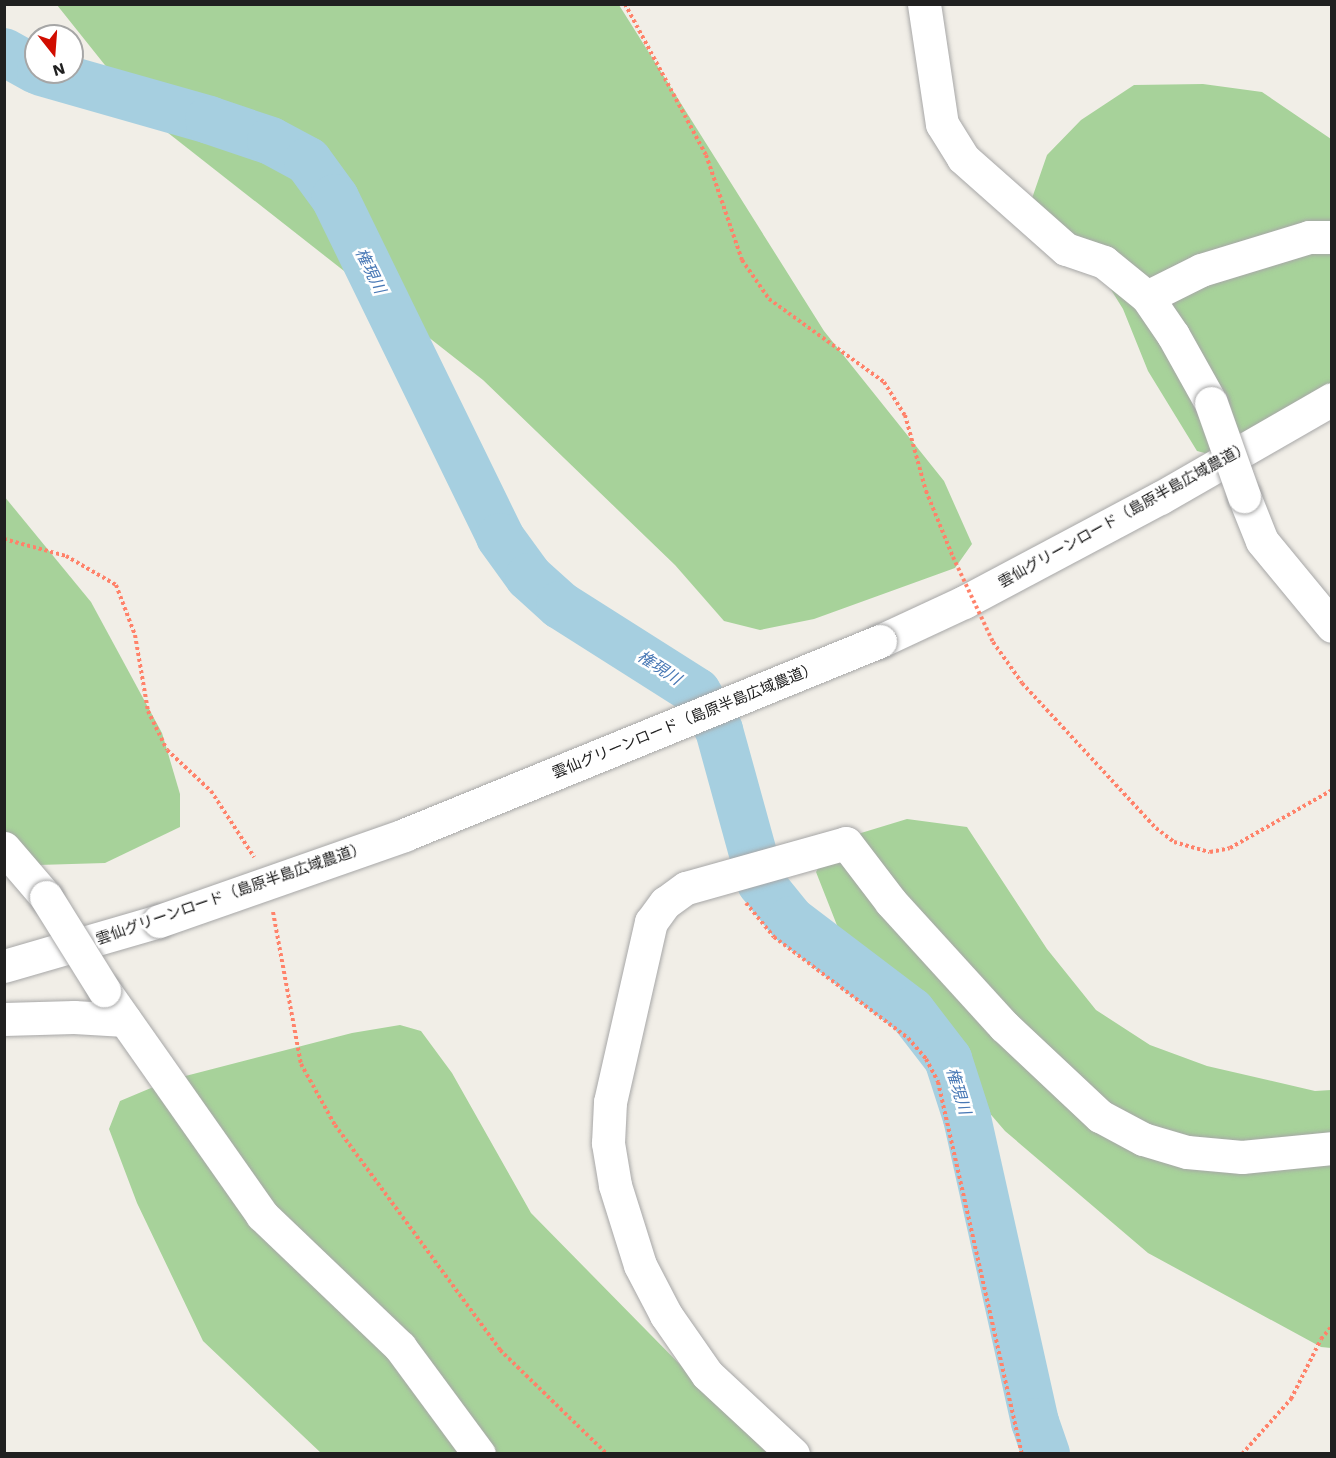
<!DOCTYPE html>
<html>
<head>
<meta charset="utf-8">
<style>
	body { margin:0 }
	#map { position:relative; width:1336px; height:1458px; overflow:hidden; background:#f1eee7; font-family:"Work Sans","Noto Sans JP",sans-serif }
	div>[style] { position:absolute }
	.forest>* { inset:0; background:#a7d29a }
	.river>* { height:48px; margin:-24px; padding:0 24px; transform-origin:24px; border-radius:24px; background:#a6cfe0 }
	.path>* { height:4px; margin-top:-2px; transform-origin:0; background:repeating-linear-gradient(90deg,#ff826a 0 3px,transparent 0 6px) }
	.roads { filter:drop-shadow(0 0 2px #a7a7a7) drop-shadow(0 0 2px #a7a7a7) }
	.minor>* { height:33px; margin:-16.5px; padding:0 16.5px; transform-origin:16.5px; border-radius:16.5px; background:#fff }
	.path-bridge>* { height:4px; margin-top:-2px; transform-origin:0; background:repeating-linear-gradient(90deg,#ff826a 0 3px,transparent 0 6px) }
	.bridges { filter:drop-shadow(0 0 2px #a7a7a7) drop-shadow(0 0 2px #a7a7a7) }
	.minor-bridge>* { height:33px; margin:-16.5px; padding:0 16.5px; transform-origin:16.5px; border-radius:16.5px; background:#fff }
	span { translate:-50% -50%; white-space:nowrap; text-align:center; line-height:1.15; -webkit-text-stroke:5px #fff; paint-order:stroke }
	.street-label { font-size:15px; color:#202020 }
	.water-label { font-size:16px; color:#4878b5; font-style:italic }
	.frame { position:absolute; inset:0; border:6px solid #202020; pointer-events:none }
	.north { position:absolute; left:24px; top:24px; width:60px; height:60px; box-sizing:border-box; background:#fff; border:2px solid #a6a6a6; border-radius:50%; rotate:163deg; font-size:16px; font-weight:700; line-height:24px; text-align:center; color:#202020 }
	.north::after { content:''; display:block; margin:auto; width:21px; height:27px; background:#d10d00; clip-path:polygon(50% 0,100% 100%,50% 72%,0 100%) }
</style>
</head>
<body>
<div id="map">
	<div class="forest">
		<i style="clip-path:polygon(57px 5px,619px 5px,824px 331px,944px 481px,972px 544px,955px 568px,814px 619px,760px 630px,724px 621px,675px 565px,483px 380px,144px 114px)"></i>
		<i style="clip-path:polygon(1203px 84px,1262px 92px,1331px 139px,1331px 403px,1231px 460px,1197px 451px,1148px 371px,1123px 309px,1100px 272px,1030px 204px,1047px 155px,1081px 120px,1134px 85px)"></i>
		<i style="clip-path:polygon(4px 496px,91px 602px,162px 733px,180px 794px,180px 827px,105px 863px,5px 866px)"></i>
		<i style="clip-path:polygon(907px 819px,967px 827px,1047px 949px,1096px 1010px,1150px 1045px,1207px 1066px,1315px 1091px,1331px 1090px,1331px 1348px,1321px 1347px,1148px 1253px,1005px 1131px,901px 1010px,840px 933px,816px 872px,828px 849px,861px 833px)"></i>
		<i style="clip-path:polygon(400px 1025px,421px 1031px,452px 1073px,531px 1213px,767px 1453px,321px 1453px,203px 1341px,137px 1203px,109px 1129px,120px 1101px,170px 1080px,352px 1033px)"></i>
	</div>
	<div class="river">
		<i style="left:4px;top:52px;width:37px;rotate:29deg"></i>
		<i style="left:41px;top:72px;width:175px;rotate:15.9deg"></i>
		<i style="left:209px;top:120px;width:65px;rotate:18.7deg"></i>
		<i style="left:271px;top:141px;width:42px;rotate:28.4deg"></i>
		<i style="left:308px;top:161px;width:46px;rotate:53.9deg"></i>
		<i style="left:335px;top:198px;width:377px;rotate:64deg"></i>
		<i style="left:500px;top:537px;width:49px;rotate:54.1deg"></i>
		<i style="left:529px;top:577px;width:42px;rotate:42.1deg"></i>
		<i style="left:560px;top:605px;width:162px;rotate:32.4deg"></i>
		<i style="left:697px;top:692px;width:44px;rotate:59.9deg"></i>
		<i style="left:719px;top:730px;width:159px;rotate:74.6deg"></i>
		<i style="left:761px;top:883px;width:48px;rotate:51deg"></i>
		<i style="left:791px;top:920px;width:151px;rotate:37.2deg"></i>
		<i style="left:911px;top:1011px;width:61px;rotate:52.4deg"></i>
		<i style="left:948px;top:1059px;width:62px;rotate:72.1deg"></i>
		<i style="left:967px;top:1118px;width:312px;rotate:77.4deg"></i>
		<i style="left:1035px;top:1422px;width:34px;rotate:71deg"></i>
	</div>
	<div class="path">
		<i style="left:625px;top:4px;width:171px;rotate:61.8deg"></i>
		<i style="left:706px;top:155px;width:111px;rotate:71.1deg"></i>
		<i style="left:742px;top:260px;width:47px;rotate:55.3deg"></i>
		<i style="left:769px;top:299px;width:142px;rotate:35.8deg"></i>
		<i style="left:884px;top:382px;width:39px;rotate:58deg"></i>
		<i style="left:905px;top:415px;width:79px;rotate:74.6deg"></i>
		<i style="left:926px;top:491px;width:71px;rotate:67.8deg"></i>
		<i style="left:4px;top:539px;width:64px;rotate:15.3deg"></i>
		<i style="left:66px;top:556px;width:58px;rotate:30.1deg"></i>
		<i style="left:116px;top:585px;width:53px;rotate:69.2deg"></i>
		<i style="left:135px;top:635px;width:77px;rotate:80.3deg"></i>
		<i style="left:148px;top:711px;width:43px;rotate:64deg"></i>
		<i style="left:167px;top:750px;width:60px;rotate:43deg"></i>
		<i style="left:211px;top:791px;width:79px;rotate:56.9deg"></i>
		<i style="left:993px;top:642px;width:50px;rotate:54.7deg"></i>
		<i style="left:1022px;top:683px;width:197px;rotate:47.3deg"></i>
		<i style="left:1156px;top:828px;width:23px;rotate:38deg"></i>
		<i style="left:1174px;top:842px;width:37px;rotate:16deg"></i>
		<i style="left:1210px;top:852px;width:20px;rotate:-11deg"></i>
		<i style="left:1230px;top:848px;width:117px;rotate:-29.6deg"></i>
		<i style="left:746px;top:903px;width:44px;rotate:50.5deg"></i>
		<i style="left:774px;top:937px;width:168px;rotate:37deg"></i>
		<i style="left:908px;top:1038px;width:28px;rotate:49deg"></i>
		<i style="left:926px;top:1059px;width:26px;rotate:62deg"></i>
		<i style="left:938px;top:1082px;width:381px;rotate:77.3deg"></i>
		<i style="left:273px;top:912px;width:155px;rotate:79.6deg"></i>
		<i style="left:301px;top:1064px;width:70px;rotate:60.9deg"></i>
		<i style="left:335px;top:1125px;width:279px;rotate:53.7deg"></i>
		<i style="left:500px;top:1350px;width:149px;rotate:44.2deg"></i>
		<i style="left:1242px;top:1454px;width:74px;rotate:-48.3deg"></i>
		<i style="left:1291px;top:1399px;width:67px;rotate:-63.4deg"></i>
		<i style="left:1321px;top:1339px;width:17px;rotate:-50deg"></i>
	</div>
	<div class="roads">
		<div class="minor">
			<i style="left:924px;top:4px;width:121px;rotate:81.5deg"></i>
			<i style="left:942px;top:124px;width:40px;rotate:58deg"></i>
			<i style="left:963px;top:158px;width:137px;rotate:41.5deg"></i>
			<i style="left:1066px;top:249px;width:40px;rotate:18.9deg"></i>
			<i style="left:1104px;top:262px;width:55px;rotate:39.1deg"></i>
			<i style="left:1147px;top:297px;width:46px;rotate:55.6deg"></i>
			<i style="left:1173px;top:335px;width:78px;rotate:60.8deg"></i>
			<i style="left:1147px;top:297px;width:60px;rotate:-26.6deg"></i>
			<i style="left:1201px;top:270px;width:113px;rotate:-17deg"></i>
			<i style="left:1309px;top:237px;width:23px"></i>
			<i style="left:1244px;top:496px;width:48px;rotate:68.2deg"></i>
			<i style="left:1262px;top:541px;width:110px;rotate:50.5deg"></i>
			<i style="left:880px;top:641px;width:93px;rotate:-24.9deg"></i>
			<i style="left:964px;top:602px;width:222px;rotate:-28deg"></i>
			<i style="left:1160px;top:498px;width:198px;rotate:-29.9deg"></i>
			<i style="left:4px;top:848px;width:65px;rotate:49.4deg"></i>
			<i style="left:4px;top:966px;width:161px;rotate:-16.2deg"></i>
			<i style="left:104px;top:990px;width:275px;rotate:54.9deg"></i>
			<i style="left:262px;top:1215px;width:191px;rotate:43.7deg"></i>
			<i style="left:400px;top:1347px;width:133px;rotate:53.6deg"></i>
			<i style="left:4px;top:1019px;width:70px;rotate:-1.6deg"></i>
			<i style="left:74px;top:1017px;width:51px;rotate:3.4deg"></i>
			<i style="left:793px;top:1454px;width:117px;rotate:-137.1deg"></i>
			<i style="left:707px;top:1374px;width:72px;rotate:-124.8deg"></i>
			<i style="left:666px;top:1315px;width:56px;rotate:-117.5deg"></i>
			<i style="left:640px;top:1265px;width:84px;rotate:-107.4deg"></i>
			<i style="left:615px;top:1185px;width:43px;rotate:-99.5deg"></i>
			<i style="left:608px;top:1143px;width:41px;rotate:-87.2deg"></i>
			<i style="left:610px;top:1102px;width:185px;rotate:-77.2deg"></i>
			<i style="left:651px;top:922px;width:24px;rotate:-54deg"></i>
			<i style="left:665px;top:903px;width:26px;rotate:-36deg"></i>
			<i style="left:686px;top:888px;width:166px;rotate:-15.7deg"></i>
			<i style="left:846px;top:843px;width:74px;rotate:52.7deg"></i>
			<i style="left:891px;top:902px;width:168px;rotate:47.7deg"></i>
			<i style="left:1004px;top:1026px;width:132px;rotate:43.2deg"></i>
			<i style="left:1100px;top:1116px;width:49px;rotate:28.1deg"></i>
			<i style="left:1143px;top:1139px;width:46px;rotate:16.5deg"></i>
			<i style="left:1187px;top:1152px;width:55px;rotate:5.2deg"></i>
			<i style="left:1242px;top:1157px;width:90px;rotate:-5.7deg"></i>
		</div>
	</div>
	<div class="path-bridge">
		<i style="left:953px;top:557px;width:94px;rotate:64.8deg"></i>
	</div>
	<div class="bridges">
		<div class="minor-bridge">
			<i style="left:1211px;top:403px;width:99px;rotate:70.5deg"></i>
			<i style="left:46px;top:897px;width:110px;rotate:58.1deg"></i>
			<i style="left:159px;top:921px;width:260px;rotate:-19.3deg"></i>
			<i style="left:404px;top:835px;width:514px;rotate:-22.17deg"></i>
		</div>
	</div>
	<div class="street-label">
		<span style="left:1124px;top:515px;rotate:-29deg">雲仙グリーンロード（島原半島広域農道）</span>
		<span style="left:685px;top:721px;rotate:-22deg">雲仙グリーンロード（島原半島広域農道）</span>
		<span style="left:231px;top:894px;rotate:-19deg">雲仙グリーンロード（島原半島広域農道）</span>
	</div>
	<div class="water-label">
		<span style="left:370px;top:271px;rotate:64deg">権現川</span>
		<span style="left:659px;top:668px;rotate:33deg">権現川</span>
		<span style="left:958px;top:1091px;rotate:73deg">権現川</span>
	</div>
	<div class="frame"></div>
	<div class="north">N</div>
</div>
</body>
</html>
